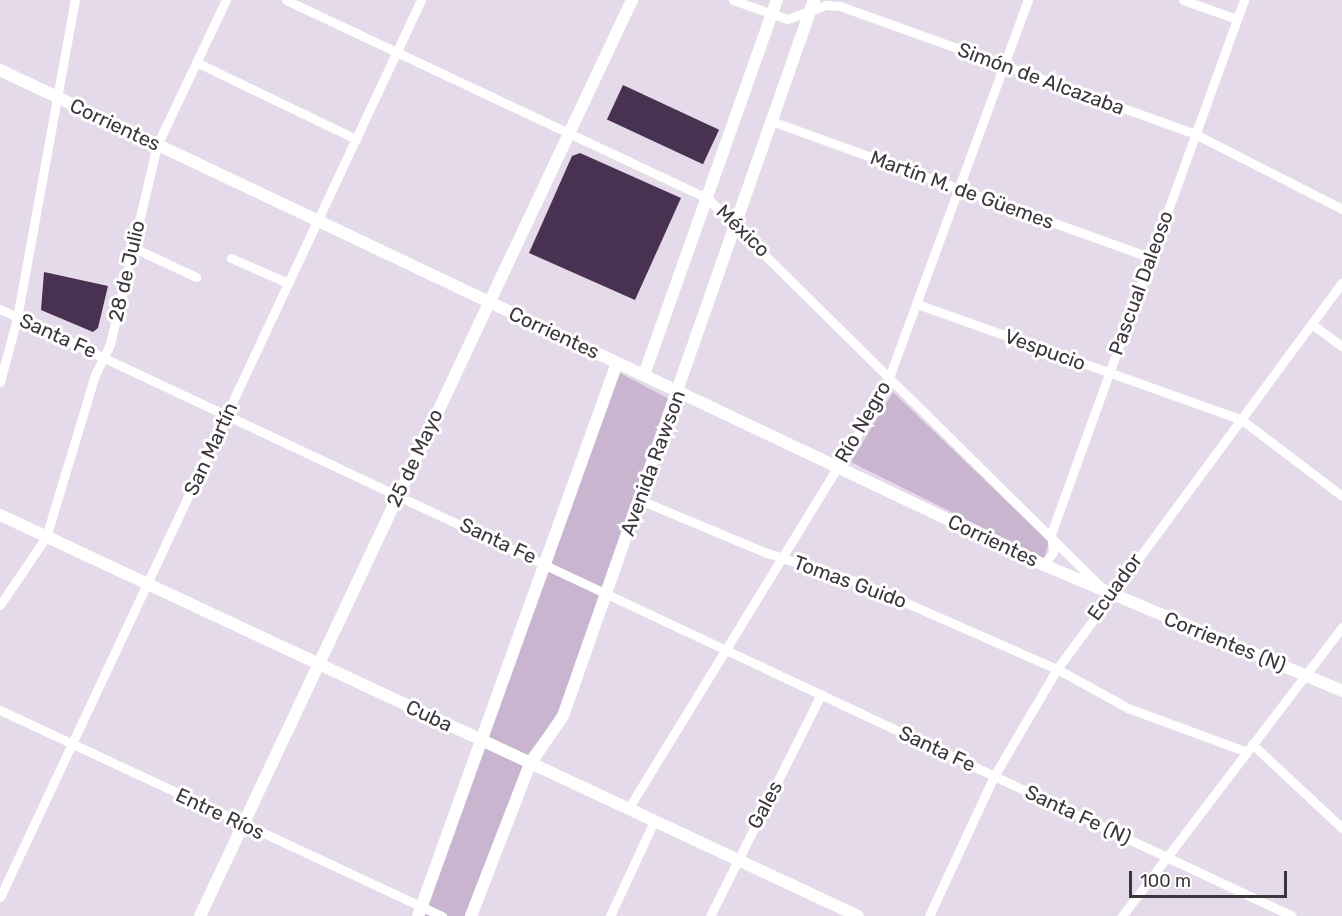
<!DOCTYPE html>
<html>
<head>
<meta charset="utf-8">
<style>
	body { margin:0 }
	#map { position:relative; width:1342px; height:916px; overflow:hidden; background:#e5dae9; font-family:Rubik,sans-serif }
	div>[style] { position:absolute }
	.green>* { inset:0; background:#c9b5d0 }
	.building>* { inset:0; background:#493151; transform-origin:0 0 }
	.street>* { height:9px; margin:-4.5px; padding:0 4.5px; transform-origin:4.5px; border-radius:4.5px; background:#fff }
	.secondary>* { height:12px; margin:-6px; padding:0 6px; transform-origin:6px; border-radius:6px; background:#fff }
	span { translate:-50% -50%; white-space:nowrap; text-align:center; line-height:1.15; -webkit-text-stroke:6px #fff; paint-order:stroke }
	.street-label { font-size:20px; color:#3b373d }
	.scale { position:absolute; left:1129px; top:871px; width:158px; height:27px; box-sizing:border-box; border:3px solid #3b373d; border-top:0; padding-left:8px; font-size:18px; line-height:21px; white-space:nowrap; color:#3b373d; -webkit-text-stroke:4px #fff; paint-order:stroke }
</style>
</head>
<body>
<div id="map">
	<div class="green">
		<i style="clip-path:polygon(620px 373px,669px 399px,556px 719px,527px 755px,465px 916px,425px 916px)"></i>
		<i style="clip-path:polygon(893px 392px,1049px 542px,1044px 558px,851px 462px)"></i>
	</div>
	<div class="building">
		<i style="left:623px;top:85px;width:106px;height:38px;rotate:25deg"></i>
		<i style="clip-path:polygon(580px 153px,681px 198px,635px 300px,529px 253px,572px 156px)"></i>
		<i style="clip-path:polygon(44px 272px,108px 286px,98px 328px,93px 332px,41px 310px)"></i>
	</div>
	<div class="street">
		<i style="left:286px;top:0;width:465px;rotate:25.2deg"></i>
		<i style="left:707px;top:198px;width:555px;rotate:44.64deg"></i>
		<i style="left:733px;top:0;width:57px;rotate:19.4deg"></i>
		<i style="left:787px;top:19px;width:41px;rotate:-19.7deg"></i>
		<i style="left:826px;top:5px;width:14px;rotate:4deg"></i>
		<i style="left:840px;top:6px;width:377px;rotate:19.8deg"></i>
		<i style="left:1195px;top:134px;width:165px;rotate:27deg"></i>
		<i style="left:1183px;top:0;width:57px;rotate:19.4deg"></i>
		<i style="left:196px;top:62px;width:178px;rotate:25.7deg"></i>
		<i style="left:774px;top:122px;width:401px;rotate:19.8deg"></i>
		<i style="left:132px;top:247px;width:71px;rotate:25.1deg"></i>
		<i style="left:231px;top:258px;width:62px;rotate:23.7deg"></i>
		<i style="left:917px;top:304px;width:345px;rotate:19.6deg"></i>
		<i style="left:1242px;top:420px;width:126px;rotate:37.2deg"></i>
		<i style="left:0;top:309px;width:1427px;rotate:25.16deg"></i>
		<i style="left:1312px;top:324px;width:38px;rotate:37deg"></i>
		<i style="left:0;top:382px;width:66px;rotate:-75.1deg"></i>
		<i style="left:17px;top:318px;width:323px;rotate:-79.7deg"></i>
		<i style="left:640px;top:500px;width:138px;rotate:22.7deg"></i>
		<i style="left:767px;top:553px;width:99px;rotate:17.7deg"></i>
		<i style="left:861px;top:583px;width:214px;rotate:23.7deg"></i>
		<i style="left:1057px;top:669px;width:81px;rotate:28.8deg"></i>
		<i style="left:1128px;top:708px;width:127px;rotate:20.3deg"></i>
		<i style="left:1044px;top:565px;width:16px;rotate:-55deg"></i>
		<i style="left:1053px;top:552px;width:18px;rotate:-96deg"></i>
		<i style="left:1051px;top:534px;width:568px;rotate:-70.13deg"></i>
		<i style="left:0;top:605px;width:82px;rotate:-55.9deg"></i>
		<i style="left:46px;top:537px;width:169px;rotate:-73.2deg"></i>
		<i style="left:95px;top:375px;width:34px;rotate:-64deg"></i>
		<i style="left:110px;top:344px;width:204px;rotate:-76.7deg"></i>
		<i style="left:157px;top:145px;width:161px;rotate:-64.6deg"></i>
		<i style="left:0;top:710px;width:488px;rotate:25deg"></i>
		<i style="left:1252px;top:744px;width:123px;rotate:43deg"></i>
		<i style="left:628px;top:809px;width:490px;rotate:-58.5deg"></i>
		<i style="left:884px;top:391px;width:417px;rotate:-69.8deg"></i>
		<i style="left:0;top:897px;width:991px;rotate:-64.86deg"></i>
		<i style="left:610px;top:916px;width:105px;rotate:-65.1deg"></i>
		<i style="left:710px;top:916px;width:248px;rotate:-63.4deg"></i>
		<i style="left:929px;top:916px;width:154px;rotate:-65.1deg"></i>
		<i style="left:994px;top:776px;width:124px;rotate:-59.5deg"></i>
		<i style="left:1057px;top:669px;width:480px;rotate:-53.6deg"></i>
		<i style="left:1122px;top:916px;width:363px;rotate:-52.7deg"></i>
	</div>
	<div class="secondary">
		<i style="left:0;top:70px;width:1155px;rotate:25.37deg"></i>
		<i style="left:1044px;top:565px;width:324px;rotate:22.9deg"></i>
		<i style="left:644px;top:375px;width:398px;rotate:-70.5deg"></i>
		<i style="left:0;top:515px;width:947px;rotate:25.05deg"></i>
		<i style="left:200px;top:916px;width:1013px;rotate:-64.75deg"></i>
		<i style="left:418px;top:916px;width:588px;rotate:-70.21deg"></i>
		<i style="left:471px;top:916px;width:163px;rotate:-68.8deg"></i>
		<i style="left:530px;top:764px;width:58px;rotate:-55.5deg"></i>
		<i style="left:563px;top:716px;width:759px;rotate:-70.68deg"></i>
	</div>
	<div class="street-label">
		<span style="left:1041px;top:79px;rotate:20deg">Simón de Alcazaba</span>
		<span style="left:115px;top:125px;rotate:25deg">Corrientes</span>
		<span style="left:962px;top:190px;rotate:20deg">Martín M. de Güemes</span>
		<span style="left:743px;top:231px;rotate:44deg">México</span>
		<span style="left:127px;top:271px;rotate:-77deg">28 de Julio</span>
		<span style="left:1141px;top:283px;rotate:-70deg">Pascual Daleoso</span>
		<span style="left:554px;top:333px;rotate:25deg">Corrientes</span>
		<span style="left:58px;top:336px;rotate:24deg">Santa Fe</span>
		<span style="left:1045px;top:350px;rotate:20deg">Vespucio</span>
		<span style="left:863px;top:422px;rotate:-60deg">Río Negro</span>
		<span style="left:211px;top:449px;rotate:-65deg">San Martín</span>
		<span style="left:415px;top:458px;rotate:-65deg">25 de Mayo</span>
		<span style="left:653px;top:463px;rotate:-70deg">Avenida Rawson</span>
		<span style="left:498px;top:541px;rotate:25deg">Santa Fe</span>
		<span style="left:993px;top:541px;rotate:25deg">Corrientes</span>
		<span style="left:850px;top:582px;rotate:20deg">Tomas Guido</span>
		<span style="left:1115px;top:587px;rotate:-54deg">Ecuador</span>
		<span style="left:1225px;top:642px;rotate:22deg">Corrientes (N)</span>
		<span style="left:429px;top:716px;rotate:25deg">Cuba</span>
		<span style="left:937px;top:749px;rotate:25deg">Santa Fe</span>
		<span style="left:765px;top:805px;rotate:-62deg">Gales</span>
		<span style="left:220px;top:814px;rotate:25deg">Entre Ríos</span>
		<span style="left:1078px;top:815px;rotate:25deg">Santa Fe (N)</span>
	</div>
	<div class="scale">100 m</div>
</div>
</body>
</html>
